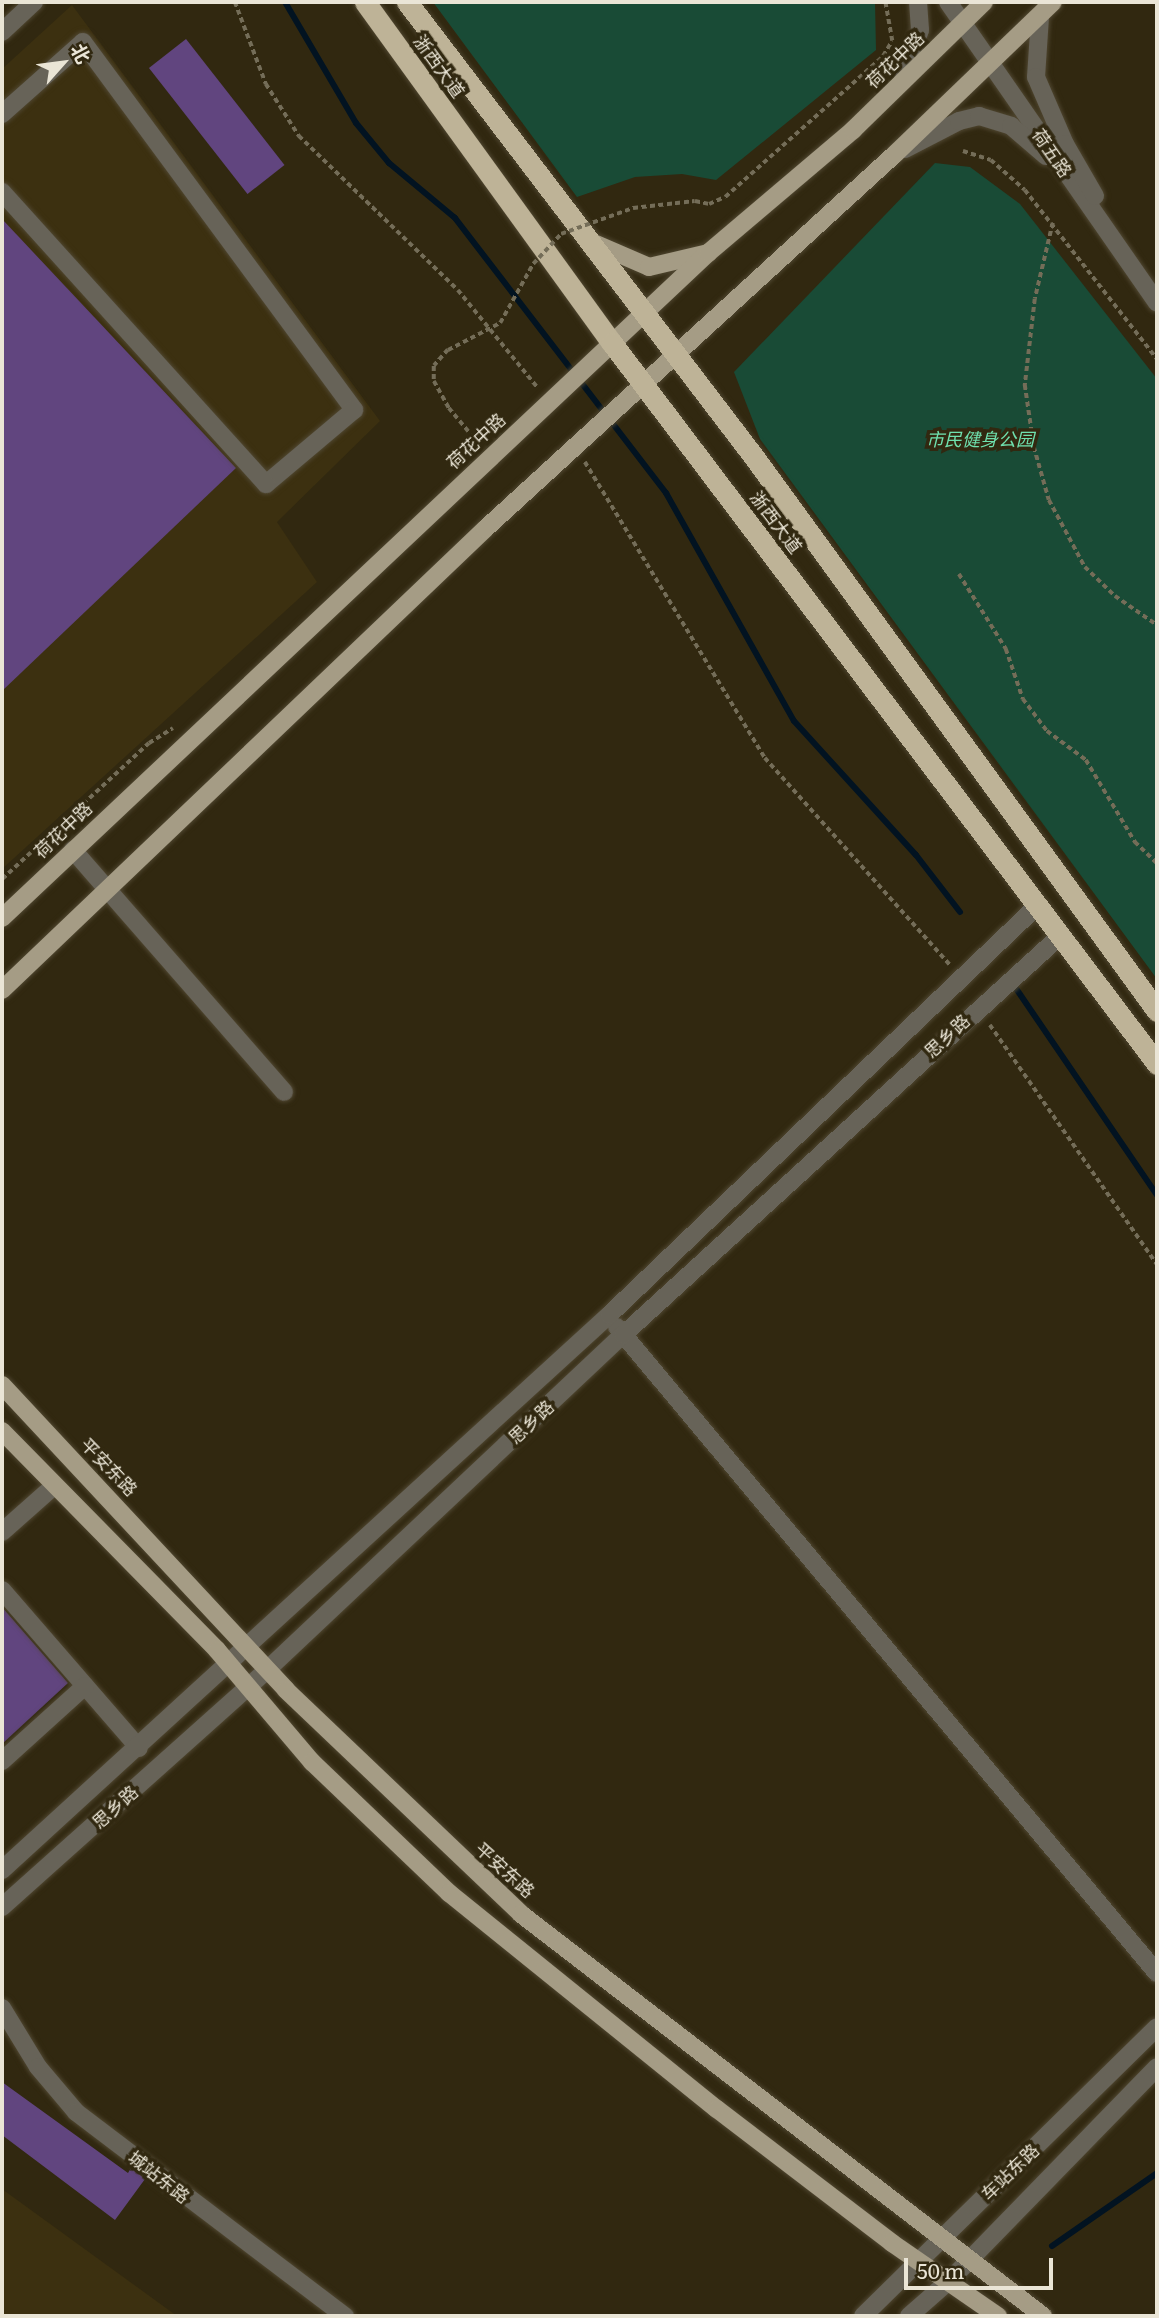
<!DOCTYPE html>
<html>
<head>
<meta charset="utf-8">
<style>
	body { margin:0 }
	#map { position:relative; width:1159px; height:2318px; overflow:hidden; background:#312810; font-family:Literata,"Noto Sans SC",serif }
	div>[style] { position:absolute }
	.built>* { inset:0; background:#3c3010 }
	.green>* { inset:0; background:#194b36 }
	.stream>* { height:6px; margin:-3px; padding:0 3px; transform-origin:3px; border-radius:3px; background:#021321 }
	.building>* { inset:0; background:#61457f; transform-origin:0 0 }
	.path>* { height:3.5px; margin-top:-1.75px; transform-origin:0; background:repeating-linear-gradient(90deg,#746d58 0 5px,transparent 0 8.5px) }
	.roads { filter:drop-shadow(0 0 2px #4f4630) drop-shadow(0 0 2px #4f4630) }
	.minor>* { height:18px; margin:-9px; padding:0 9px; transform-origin:9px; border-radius:9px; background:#676358 }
	.major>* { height:18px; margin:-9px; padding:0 9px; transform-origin:9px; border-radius:9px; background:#a59c85 }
	.highway>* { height:21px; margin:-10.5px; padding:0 10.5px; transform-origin:10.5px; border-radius:10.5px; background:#beb397 }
	.path-bridge>* { height:3.5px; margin-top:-1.75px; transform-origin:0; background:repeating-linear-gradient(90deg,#746d58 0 5px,transparent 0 8.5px) }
	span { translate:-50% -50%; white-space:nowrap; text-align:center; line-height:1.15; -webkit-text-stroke:7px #312810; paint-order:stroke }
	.street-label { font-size:18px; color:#eae5d6 }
	.park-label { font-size:18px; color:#6fe0ae; font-style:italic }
	.frame { position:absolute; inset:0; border:4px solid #eae5d6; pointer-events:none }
	.north { position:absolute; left:28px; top:28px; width:70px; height:70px; -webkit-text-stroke:5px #312810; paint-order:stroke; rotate:62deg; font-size:19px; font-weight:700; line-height:28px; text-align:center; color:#eae5d6 }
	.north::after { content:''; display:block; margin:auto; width:24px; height:32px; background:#eae5d6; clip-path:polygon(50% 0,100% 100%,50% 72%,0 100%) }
	.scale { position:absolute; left:904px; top:2258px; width:149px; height:32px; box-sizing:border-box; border:4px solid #eae5d6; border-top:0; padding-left:9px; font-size:21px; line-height:24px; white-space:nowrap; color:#eae5d6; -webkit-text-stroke:5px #312810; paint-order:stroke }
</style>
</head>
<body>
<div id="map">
	<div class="built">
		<i style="clip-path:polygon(72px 5px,380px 421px,277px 522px,317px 582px,2px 869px,2px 69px)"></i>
		<i style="clip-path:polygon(2px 2189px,177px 2316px,2px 2316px)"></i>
	</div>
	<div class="green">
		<i style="clip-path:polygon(433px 2px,875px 2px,876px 50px,716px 180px,682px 174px,635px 177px,577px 197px)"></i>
		<i style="clip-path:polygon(935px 163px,970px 167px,1020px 204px,1157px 379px,1157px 979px,760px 439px,734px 372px)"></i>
	</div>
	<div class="stream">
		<i style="left:285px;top:2px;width:140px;rotate:59.6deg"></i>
		<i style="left:356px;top:123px;width:52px;rotate:50.5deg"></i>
		<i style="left:389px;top:163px;width:86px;rotate:39.8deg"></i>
		<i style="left:455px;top:218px;width:347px;rotate:52.5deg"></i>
		<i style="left:666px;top:493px;width:261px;rotate:60.7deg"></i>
		<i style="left:794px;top:721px;width:181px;rotate:47.7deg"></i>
		<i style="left:916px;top:855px;width:72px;rotate:52.3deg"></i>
		<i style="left:1015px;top:987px;width:252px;rotate:55.7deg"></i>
		<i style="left:1052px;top:2246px;width:128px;rotate:-34.8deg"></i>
	</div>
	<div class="building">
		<i style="left:186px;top:39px;width:160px;height:47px;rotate:52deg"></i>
		<i style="clip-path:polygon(2px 219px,236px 468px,2px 691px)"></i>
		<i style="clip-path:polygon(2px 1607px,68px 1683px,2px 1744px)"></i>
		<i style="clip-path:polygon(2px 2082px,128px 2173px,131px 2168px,145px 2179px,115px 2220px,2px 2135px)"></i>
	</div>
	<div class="path">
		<i style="left:235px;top:2px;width:88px;rotate:69.3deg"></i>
		<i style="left:266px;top:84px;width:62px;rotate:57.6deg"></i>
		<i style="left:299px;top:136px;width:221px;rotate:44.1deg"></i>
		<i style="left:458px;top:290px;width:127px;rotate:50.8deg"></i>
		<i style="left:963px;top:151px;width:29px;rotate:18deg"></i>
		<i style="left:991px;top:160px;width:45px;rotate:41.4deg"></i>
		<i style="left:1025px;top:190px;width:214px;rotate:52deg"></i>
		<i style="left:695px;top:201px;width:14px;rotate:12deg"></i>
		<i style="left:709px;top:204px;width:17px;rotate:-24deg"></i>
		<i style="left:725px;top:197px;width:212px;rotate:-41.7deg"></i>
		<i style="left:883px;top:56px;width:17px;rotate:-59deg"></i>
		<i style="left:892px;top:41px;width:40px;rotate:-100deg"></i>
		<i style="left:1053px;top:223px;width:78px;rotate:103.3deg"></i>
		<i style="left:1035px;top:299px;width:87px;rotate:96.6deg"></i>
		<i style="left:1025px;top:385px;width:63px;rotate:81.7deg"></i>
		<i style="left:1034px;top:447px;width:55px;rotate:74.2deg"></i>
		<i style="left:1049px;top:500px;width:76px;rotate:61.8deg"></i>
		<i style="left:1085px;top:567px;width:42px;rotate:44deg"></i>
		<i style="left:1115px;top:596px;width:51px;rotate:34.6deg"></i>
		<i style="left:448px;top:350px;width:21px;rotate:131deg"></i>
		<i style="left:434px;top:366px;width:15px;rotate:90deg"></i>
		<i style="left:434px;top:381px;width:31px;rotate:61deg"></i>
		<i style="left:449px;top:408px;width:47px;rotate:50.2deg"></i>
		<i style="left:585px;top:462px;width:346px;rotate:58.7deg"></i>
		<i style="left:765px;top:758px;width:279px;rotate:48.2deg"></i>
		<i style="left:959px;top:574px;width:89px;rotate:57.9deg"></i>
		<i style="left:1006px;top:649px;width:53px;rotate:71.2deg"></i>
		<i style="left:1023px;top:699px;width:40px;rotate:53deg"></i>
		<i style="left:1047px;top:731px;width:49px;rotate:36.6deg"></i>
		<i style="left:1086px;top:760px;width:96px;rotate:59.1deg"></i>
		<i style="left:1135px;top:842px;width:30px;rotate:44deg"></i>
		<i style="left:2px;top:879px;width:200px;rotate:-42.8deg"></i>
		<i style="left:149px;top:743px;width:28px;rotate:-32deg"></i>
		<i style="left:990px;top:1025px;width:292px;rotate:55.1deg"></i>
	</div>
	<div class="roads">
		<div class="minor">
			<i style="left:948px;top:2px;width:366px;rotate:55.2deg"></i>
			<i style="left:1040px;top:17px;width:60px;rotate:93.8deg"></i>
			<i style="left:1036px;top:77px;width:73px;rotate:66.6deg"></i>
			<i style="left:1065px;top:144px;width:60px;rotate:60deg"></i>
			<i style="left:2px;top:32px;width:44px;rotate:-43.2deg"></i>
			<i style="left:902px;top:82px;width:55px;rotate:-70.9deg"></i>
			<i style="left:920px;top:30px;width:28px;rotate:-94deg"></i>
			<i style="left:2px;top:114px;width:108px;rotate:-41.6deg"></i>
			<i style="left:83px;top:42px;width:457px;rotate:53.6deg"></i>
			<i style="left:354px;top:410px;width:115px;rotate:139.9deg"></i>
			<i style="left:266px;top:484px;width:394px;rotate:-132.1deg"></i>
			<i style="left:905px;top:149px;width:61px;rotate:-27.4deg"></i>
			<i style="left:959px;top:121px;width:21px;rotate:-14deg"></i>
			<i style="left:979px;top:116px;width:34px;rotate:17deg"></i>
			<i style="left:1011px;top:126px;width:46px;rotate:40.6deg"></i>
			<i style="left:73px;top:850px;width:321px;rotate:48.9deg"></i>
			<i style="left:617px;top:1327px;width:842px;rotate:50.11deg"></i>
			<i style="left:2px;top:1532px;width:69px;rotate:-41.5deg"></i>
			<i style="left:2px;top:1590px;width:209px;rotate:49.1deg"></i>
			<i style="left:2px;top:1761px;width:112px;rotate:-42.1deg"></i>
			<i style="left:2px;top:1870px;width:822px;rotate:-42.44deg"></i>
			<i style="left:609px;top:1315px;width:592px;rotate:-43.7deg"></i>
			<i style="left:2px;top:1907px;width:357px;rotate:-41.8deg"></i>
			<i style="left:268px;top:1669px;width:487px;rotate:-43.3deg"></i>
			<i style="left:623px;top:1335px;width:592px;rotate:-42.4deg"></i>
			<i style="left:2px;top:2008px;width:69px;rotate:58.6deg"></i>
			<i style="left:38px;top:2067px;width:59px;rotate:49.8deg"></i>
			<i style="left:76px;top:2112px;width:338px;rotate:37.2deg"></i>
			<i style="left:863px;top:2316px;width:412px;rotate:-44.5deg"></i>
			<i style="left:909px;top:2316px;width:53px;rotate:-41.2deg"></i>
			<i style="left:949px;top:2281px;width:298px;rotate:-45.8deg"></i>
		</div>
		<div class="major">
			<i style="left:589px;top:241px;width:65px;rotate:23.4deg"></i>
			<i style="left:649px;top:267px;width:61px;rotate:-13.3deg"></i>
			<i style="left:2px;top:918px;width:970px;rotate:-43.29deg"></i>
			<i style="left:708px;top:253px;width:190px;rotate:-40.3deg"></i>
			<i style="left:853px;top:130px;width:183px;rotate:-44.3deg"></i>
			<i style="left:2px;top:990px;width:668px;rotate:-43.66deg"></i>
			<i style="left:485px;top:529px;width:556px;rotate:-42.45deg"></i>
			<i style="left:895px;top:154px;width:219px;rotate:-43.9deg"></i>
			<i style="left:2px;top:1385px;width:417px;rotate:47deg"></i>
			<i style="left:286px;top:1690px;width:325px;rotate:43.6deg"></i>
			<i style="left:521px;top:1914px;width:659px;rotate:37.6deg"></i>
			<i style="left:2px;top:1431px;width:307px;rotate:45.5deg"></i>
			<i style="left:217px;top:1650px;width:147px;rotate:49.7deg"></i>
			<i style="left:312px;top:1762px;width:190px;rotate:43.7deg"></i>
			<i style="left:449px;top:1893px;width:344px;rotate:38.9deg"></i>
			<i style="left:717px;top:2109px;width:220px;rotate:37.4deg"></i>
			<i style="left:892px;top:2243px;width:129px;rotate:34.6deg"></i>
		</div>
		<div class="highway">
			<i style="left:365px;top:2px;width:421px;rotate:54.1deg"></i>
			<i style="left:612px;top:343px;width:904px;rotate:52.91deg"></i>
			<i style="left:407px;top:2px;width:572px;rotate:52.67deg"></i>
			<i style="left:754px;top:457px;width:685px;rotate:53.97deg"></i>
		</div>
	</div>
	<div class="path-bridge">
		<i style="left:448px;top:350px;width:59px;rotate:-27.4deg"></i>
		<i style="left:500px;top:323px;width:68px;rotate:-60.8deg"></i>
		<i style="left:533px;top:264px;width:41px;rotate:-47deg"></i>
		<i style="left:561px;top:234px;width:77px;rotate:-19.9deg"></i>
		<i style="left:633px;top:208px;width:62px;rotate:-6.4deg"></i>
	</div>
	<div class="street-label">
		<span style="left:895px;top:60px;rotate:-44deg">荷花中路</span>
		<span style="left:439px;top:66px;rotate:54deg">浙西大道</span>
		<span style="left:1052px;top:153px;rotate:55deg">荷五路</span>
		<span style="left:476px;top:441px;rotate:-43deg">荷花中路</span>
		<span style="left:776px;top:522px;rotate:53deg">浙西大道</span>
		<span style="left:63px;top:830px;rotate:-44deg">荷花中路</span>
		<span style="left:947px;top:1036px;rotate:-43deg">思乡路</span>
		<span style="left:531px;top:1422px;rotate:-43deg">思乡路</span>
		<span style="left:109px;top:1467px;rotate:46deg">平安东路</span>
		<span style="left:115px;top:1807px;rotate:-42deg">思乡路</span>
		<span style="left:505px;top:1870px;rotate:42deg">平安东路</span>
		<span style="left:1010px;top:2172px;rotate:-44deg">车站东路</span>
		<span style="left:159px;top:2177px;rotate:38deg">城站东路</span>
	</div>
	<div class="park-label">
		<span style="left:980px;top:439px">市民健身公园</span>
	</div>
	<div class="frame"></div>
	<div class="north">北</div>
	<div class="scale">50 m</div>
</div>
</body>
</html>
